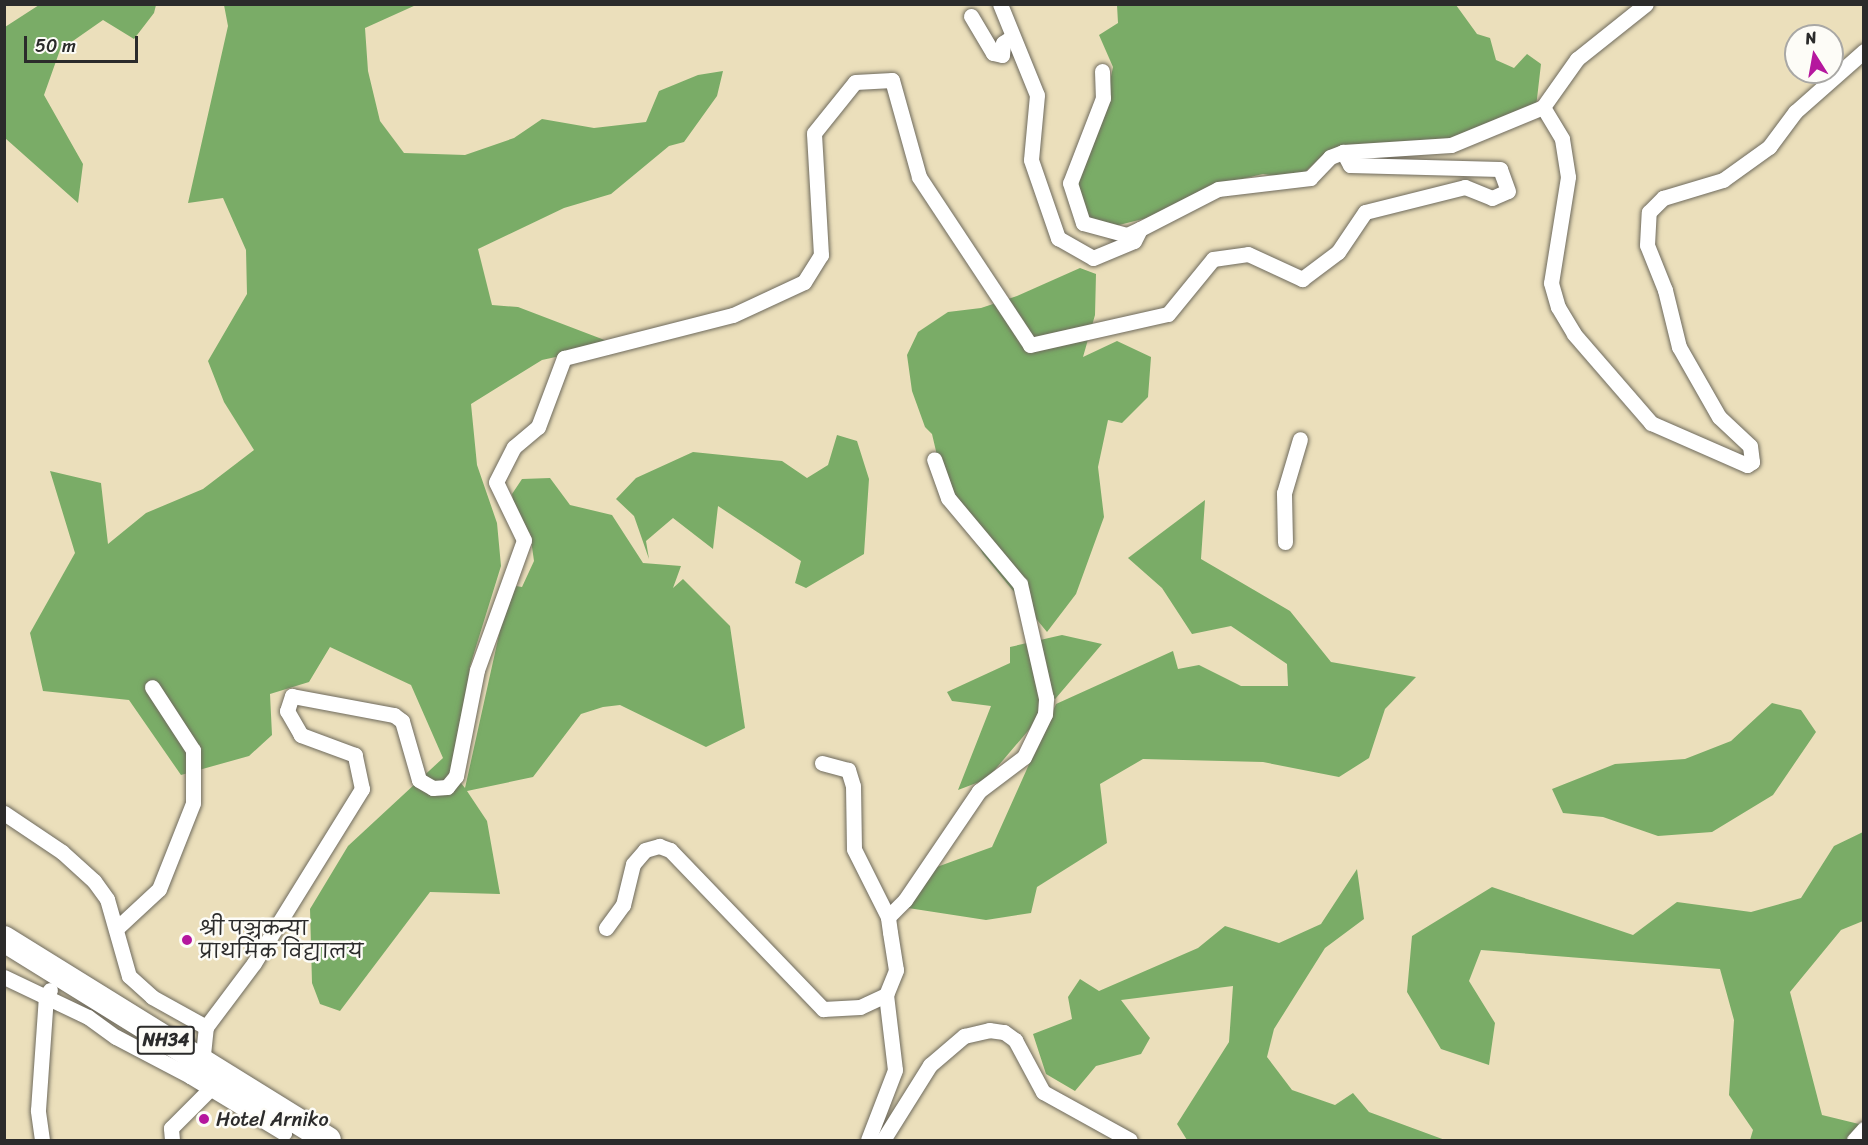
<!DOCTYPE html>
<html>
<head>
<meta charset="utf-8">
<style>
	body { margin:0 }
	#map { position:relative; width:1868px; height:1145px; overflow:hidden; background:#ebdfbb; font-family:Sriracha,"Playpen Sans Deva",sans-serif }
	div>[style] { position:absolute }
	.forest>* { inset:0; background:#7aac67 }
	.roads { filter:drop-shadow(0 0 2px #6e6a5d) drop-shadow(0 0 2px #6e6a5d) }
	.minor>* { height:15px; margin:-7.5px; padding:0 7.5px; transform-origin:7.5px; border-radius:7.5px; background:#fff }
	.trunk>* { height:26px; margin:-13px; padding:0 13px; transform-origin:13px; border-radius:13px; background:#fff }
	.dots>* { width:16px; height:16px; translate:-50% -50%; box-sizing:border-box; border:3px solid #fdfcf7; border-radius:50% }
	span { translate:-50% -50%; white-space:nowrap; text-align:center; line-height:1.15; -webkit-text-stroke:5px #fdfcf7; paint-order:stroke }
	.shield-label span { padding:2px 4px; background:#fdfcf7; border:2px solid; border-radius:4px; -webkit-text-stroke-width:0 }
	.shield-label { font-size:18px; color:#2b2b2b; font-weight:700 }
	.poi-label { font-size:20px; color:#2b2b2b }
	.left { translate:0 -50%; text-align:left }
	.frame { position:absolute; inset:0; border:6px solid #2b2b2b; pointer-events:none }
	.north { position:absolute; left:1784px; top:24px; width:60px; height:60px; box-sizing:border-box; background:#fdfcf7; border:2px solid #a9a8a5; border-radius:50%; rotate:349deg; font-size:16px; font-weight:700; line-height:24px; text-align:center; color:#2b2b2b }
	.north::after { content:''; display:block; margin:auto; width:21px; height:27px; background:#b5179e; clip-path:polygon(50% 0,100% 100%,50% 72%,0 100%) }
	.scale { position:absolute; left:24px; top:36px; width:114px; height:27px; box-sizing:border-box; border:3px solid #2b2b2b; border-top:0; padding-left:8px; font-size:18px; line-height:21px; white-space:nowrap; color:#2b2b2b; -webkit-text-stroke:4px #fdfcf7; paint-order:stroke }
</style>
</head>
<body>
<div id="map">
	<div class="forest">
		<i style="clip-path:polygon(39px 5px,156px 5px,154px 13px,134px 39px,103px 20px,60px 50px,44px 95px,83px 164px,78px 203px,5px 138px,5px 27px)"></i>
		<i style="clip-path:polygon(224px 5px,416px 5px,365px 28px,368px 71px,380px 121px,404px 153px,465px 155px,514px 138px,542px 119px,594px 128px,646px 122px,659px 91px,698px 75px,723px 71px,717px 96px,684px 142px,669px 146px,611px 194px,564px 208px,478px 249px,492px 305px,518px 307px,615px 344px,542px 360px,471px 404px,477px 465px,497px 523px,501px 566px,470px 666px,456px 777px,465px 788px,510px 585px,522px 587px,534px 561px,530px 533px,516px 524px,512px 494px,522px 479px,550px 478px,570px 505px,612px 515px,643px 563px,681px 566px,673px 588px,683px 579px,730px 626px,745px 728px,706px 747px,620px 705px,603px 707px,581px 714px,533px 777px,467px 791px,487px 821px,500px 894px,430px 892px,340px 1011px,320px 1004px,312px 983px,310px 909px,348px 846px,443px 758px,411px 685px,330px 647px,309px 682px,270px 694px,272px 735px,249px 756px,181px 775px,129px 700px,43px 691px,30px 633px,75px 553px,50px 471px,101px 483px,108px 544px,146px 513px,203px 489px,254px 450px,224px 402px,208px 361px,247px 294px,246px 250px,223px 198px,188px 203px,228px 26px)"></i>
		<i style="clip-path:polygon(1117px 5px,1456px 5px,1477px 34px,1490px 38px,1496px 60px,1514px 68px,1527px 54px,1541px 64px,1535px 116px,1474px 143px,1323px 155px,1304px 173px,1287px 177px,1263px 174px,1212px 186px,1151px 217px,1111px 227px,1089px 222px,1073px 204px,1075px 160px,1110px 81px,1113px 67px,1099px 35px,1118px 23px)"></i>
		<i style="clip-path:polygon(1080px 268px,1096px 274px,1095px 315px,1083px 357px,1117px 341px,1151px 357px,1148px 397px,1122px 423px,1108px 420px,1098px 467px,1104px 517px,1076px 594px,1047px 632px,983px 554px,943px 481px,932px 434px,925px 427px,912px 391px,907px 355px,918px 332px,948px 312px,981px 308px,1017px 296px)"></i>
		<i style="clip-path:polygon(837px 435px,857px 441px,869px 479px,864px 554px,806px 588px,795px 583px,801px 561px,718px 506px,713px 549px,673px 518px,646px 541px,649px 559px,634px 516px,616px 499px,636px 478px,693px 452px,782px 461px,807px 478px,828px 465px)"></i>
		<i style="clip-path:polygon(1205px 500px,1201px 559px,1290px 611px,1331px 662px,1416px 677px,1385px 709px,1369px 758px,1339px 777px,1263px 762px,1143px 759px,1100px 784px,1107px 843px,1037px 887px,1031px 913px,986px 920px,908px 908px,934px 868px,992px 847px,1056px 704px,1173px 651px,1178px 669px,1199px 665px,1241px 686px,1288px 686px,1287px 664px,1231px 626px,1192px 634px,1162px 588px,1128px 558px)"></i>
		<i style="clip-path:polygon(1062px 635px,1102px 644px,987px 779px,958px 790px,991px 706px,952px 701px,947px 692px,1010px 663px,1010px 647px)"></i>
		<i style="clip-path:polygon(1772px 703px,1801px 710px,1816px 732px,1773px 795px,1712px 832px,1658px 836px,1603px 817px,1563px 813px,1552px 789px,1615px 764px,1685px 759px,1731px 741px)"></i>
		<i style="clip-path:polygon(1863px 832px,1863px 921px,1841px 930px,1790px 992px,1822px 1115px,1863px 1125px,1863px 1140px,1750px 1140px,1753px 1130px,1729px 1095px,1734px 1020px,1720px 969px,1481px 950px,1469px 981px,1495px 1023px,1489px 1065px,1441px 1049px,1407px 992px,1412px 936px,1492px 887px,1633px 935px,1677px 902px,1751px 912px,1801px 898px,1834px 846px)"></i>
		<i style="clip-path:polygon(1357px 869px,1364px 919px,1325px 948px,1274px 1029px,1267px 1057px,1292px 1090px,1335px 1105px,1353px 1093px,1369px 1112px,1445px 1140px,1187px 1140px,1177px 1124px,1229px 1042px,1233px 986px,1121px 1000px,1150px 1038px,1141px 1054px,1096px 1066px,1075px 1091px,1046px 1074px,1033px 1034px,1072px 1019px,1068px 997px,1080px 979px,1099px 991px,1198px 948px,1225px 926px,1279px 943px,1321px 924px)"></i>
	</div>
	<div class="roads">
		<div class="minor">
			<i style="left:1000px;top:4px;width:98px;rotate:67.9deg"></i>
			<i style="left:1037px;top:95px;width:65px;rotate:95.3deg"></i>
			<i style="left:1031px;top:160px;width:83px;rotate:70.9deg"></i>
			<i style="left:1058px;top:238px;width:40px;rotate:29.7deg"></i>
			<i style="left:1093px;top:258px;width:44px;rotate:-22.5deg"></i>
			<i style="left:1134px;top:241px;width:13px;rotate:-63deg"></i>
			<i style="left:1140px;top:229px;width:88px;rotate:-27.1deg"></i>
			<i style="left:1218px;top:189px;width:93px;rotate:-6.8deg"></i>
			<i style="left:1310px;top:178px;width:29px;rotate:-46deg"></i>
			<i style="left:1330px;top:157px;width:14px;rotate:-21deg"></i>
			<i style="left:971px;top:16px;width:43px;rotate:59.3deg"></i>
			<i style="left:993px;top:53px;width:9px;rotate:13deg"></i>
			<i style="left:1002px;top:55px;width:12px;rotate:-85deg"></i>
			<i style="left:1003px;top:43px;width:11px;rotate:-34deg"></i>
			<i style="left:1102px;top:71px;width:27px;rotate:88deg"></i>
			<i style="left:1103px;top:98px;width:91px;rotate:111.2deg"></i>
			<i style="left:1070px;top:183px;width:42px;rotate:72deg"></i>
			<i style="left:1083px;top:223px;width:46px;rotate:15.3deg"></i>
			<i style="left:1127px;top:235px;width:14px;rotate:-25deg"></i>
			<i style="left:1543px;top:107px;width:37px;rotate:59deg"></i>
			<i style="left:1562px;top:139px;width:38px;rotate:81deg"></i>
			<i style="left:1568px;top:177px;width:107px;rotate:99.1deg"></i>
			<i style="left:1551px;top:283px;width:25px;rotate:74deg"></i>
			<i style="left:1558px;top:307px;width:31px;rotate:59deg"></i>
			<i style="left:1574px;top:334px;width:118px;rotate:49.1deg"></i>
			<i style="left:1651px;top:423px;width:105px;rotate:23.6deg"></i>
			<i style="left:1747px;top:465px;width:6px;rotate:-31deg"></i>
			<i style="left:1752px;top:462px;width:16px;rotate:-97deg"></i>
			<i style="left:1750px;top:446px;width:42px;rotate:-136.9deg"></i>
			<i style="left:1719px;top:417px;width:81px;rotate:-119.7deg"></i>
			<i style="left:1679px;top:347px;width:59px;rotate:-103.8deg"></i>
			<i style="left:1665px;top:290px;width:48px;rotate:-111.8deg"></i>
			<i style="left:1647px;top:245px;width:33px;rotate:-87deg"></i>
			<i style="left:1649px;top:212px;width:20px;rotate:-45deg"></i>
			<i style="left:1663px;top:198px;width:63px;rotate:-16.7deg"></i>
			<i style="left:1723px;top:180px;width:57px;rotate:-35.7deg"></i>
			<i style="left:1769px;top:147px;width:44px;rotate:-53.4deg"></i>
			<i style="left:1795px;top:112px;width:92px;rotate:-41.5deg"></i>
			<i style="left:1285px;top:542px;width:49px;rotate:-91.2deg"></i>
			<i style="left:1284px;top:493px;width:56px;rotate:-73.5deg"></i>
			<i style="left:4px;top:813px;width:70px;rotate:33.9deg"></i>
			<i style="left:62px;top:852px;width:43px;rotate:42.2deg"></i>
			<i style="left:94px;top:881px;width:22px;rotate:54deg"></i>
			<i style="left:107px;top:899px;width:80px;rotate:74.1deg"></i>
			<i style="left:129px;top:976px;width:31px;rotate:42deg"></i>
			<i style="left:152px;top:997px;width:62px;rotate:29.1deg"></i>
			<i style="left:888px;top:917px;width:24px;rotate:-45deg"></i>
			<i style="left:905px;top:900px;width:132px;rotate:-55.8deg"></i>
			<i style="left:979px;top:791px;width:56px;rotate:-37.1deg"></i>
			<i style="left:1024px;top:757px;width:48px;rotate:-64deg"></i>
			<i style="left:1045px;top:714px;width:16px;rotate:-86deg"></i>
			<i style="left:1046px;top:698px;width:117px;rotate:-102.8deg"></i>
			<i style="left:1020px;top:584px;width:112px;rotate:-129.9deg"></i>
			<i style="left:948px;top:498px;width:41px;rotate:-109.7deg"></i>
			<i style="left:117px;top:928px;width:57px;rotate:-42.9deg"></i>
			<i style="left:159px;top:889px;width:92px;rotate:-68.4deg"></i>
			<i style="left:193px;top:803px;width:53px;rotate:-90deg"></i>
			<i style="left:193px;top:750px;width:75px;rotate:-123.1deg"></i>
			<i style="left:606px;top:928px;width:29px;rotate:-54deg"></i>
			<i style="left:623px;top:905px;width:42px;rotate:-76.3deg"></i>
			<i style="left:633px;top:864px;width:18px;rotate:-49deg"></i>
			<i style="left:645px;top:850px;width:15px;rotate:-16deg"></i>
			<i style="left:659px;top:846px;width:12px;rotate:20deg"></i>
			<i style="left:670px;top:850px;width:221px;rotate:46.1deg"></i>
			<i style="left:823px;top:1009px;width:37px;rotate:-3deg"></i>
			<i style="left:860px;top:1007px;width:29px;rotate:-25deg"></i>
			<i style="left:886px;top:995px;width:27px;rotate:-68deg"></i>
			<i style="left:896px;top:970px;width:38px;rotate:-99deg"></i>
			<i style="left:890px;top:932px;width:15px;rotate:-98deg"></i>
			<i style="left:888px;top:917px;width:76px;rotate:-116.6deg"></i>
			<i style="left:854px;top:849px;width:63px;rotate:-90.9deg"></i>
			<i style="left:853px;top:786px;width:17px;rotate:-107deg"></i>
			<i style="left:848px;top:770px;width:27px;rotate:-165deg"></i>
			<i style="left:4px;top:977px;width:93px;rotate:25.5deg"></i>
			<i style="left:88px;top:1017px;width:34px;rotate:36deg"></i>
			<i style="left:116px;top:1037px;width:84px;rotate:27.8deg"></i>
			<i style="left:190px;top:1076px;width:17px;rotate:-45deg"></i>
			<i style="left:202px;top:1064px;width:37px;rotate:-84deg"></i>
			<i style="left:206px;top:1027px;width:80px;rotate:-53.1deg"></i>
			<i style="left:254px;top:963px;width:205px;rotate:-58.2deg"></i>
			<i style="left:362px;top:789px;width:35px;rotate:-102deg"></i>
			<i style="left:355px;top:755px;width:58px;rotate:-159.7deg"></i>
			<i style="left:301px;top:735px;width:28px;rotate:-120deg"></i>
			<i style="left:287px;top:711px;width:16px;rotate:-72deg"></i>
			<i style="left:292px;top:696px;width:104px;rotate:10.6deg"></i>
			<i style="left:394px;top:715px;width:10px;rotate:37deg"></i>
			<i style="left:402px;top:721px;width:61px;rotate:73.9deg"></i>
			<i style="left:419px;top:780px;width:16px;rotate:30deg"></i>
			<i style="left:433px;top:788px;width:14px;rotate:-4deg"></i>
			<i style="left:447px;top:787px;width:14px;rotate:-51deg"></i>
			<i style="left:456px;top:776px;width:108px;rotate:-78.8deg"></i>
			<i style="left:477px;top:670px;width:138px;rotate:-70.1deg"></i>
			<i style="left:524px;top:540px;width:64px;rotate:-115.8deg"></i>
			<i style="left:496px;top:482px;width:39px;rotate:-63deg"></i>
			<i style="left:514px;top:447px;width:31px;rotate:-40deg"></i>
			<i style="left:538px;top:427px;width:74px;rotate:-69.4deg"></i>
			<i style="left:564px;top:358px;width:174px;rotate:-14.3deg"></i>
			<i style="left:733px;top:315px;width:78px;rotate:-24.9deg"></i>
			<i style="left:804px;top:282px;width:32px;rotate:-58deg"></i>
			<i style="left:821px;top:255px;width:122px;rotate:-93.3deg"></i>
			<i style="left:814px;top:133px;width:65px;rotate:-51.2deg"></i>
			<i style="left:855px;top:82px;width:37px;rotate:-3deg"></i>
			<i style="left:892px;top:80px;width:101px;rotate:74.4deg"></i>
			<i style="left:919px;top:177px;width:201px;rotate:56.5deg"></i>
			<i style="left:1030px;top:345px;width:141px;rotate:-12.7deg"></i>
			<i style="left:1168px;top:314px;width:71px;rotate:-50.7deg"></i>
			<i style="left:1213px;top:259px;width:35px;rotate:-8deg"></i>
			<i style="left:1248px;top:254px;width:60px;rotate:24.8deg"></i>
			<i style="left:1302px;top:279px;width:45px;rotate:-36.9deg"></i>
			<i style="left:1338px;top:252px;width:48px;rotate:-56deg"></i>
			<i style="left:1365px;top:212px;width:103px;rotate:-14deg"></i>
			<i style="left:1465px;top:187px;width:29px;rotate:22deg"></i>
			<i style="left:1492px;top:198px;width:17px;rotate:-24deg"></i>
			<i style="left:1508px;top:191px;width:23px;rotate:-110deg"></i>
			<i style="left:1500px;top:169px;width:150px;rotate:-178.5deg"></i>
			<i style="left:1350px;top:165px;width:15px;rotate:-118deg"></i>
			<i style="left:1343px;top:152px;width:108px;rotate:-3.7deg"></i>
			<i style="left:1451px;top:145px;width:100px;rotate:-22.4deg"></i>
			<i style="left:1543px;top:107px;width:59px;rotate:-54.7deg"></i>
			<i style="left:1577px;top:59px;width:88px;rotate:-38.6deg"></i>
			<i style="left:190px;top:1076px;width:110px;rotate:31.2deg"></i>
			<i style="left:42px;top:1140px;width:30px;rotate:-98deg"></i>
			<i style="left:38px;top:1110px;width:114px;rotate:-86deg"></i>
			<i style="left:46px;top:996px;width:7px;rotate:-56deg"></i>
			<i style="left:172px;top:1140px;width:12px;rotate:-95deg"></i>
			<i style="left:171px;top:1128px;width:59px;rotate:-45deg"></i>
			<i style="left:868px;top:1140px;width:75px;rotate:-68.9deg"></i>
			<i style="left:895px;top:1070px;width:76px;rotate:-96.8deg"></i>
			<i style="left:883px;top:1140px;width:89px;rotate:-57.9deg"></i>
			<i style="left:930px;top:1065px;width:45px;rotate:-40.5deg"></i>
			<i style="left:964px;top:1036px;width:26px;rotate:-13deg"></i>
			<i style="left:989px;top:1030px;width:15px;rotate:8deg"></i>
			<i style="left:1004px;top:1032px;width:14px;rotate:36deg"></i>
			<i style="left:1015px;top:1040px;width:59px;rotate:61.7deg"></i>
			<i style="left:1043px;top:1092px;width:99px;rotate:28.9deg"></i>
			<i style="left:1854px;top:1140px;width:15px;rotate:-48deg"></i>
		</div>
		<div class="trunk">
			<i style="left:4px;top:939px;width:381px;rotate:31.8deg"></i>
		</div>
	</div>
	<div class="dots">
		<i style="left:187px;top:940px;background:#b5179e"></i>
		<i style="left:204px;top:1119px;background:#b5179e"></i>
	</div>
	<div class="shield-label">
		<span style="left:166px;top:1040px">NH34</span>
	</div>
	<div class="poi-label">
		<span class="left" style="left:199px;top:940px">श्री पञ्चकन्या<br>प्राथमिक विद्यालय</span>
		<span class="left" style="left:216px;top:1119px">Hotel Arniko</span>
	</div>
	<div class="frame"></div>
	<div class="north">N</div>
	<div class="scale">50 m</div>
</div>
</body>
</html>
